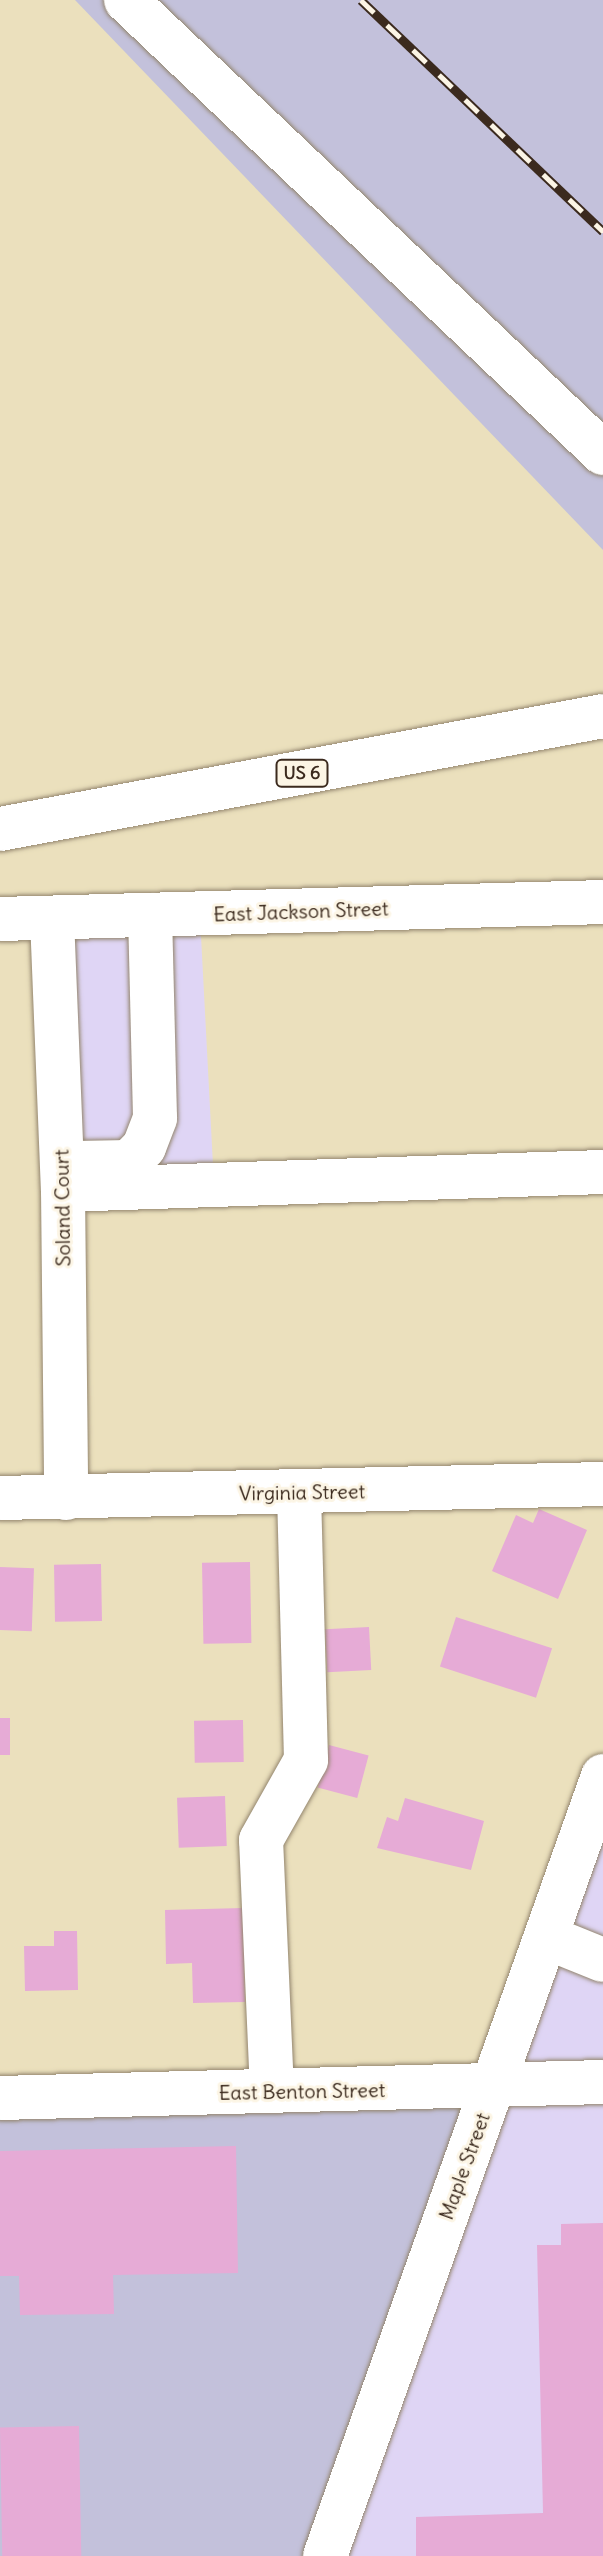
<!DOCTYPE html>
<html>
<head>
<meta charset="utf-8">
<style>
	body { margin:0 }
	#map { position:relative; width:603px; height:2556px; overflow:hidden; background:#ebe0bd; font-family:Delius,sans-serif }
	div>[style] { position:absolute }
	.built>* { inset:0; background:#dfd5f5; transform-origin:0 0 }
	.industrial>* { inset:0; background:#c3c1db }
	.building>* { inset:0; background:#e6abd6; transform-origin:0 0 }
	.roads { filter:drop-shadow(0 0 2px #93856e) drop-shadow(0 0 2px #93856e) }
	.minor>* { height:44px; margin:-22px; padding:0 22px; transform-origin:22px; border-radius:22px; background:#fff }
	.major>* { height:44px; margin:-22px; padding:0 22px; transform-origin:22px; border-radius:22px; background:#fff }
	.rail>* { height:9px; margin-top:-4.5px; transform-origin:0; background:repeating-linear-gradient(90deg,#fcf5e5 0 18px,#3b2a1e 0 36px); box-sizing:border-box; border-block:2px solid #3b2a1e }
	span { translate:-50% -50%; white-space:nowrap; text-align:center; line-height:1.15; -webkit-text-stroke:6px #fcf5e5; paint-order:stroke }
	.shield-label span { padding:2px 6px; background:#fcf5e5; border:2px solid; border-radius:6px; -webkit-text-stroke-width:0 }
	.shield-label { font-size:18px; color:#3b2a1e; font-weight:700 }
	.street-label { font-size:20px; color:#3b2a1e }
</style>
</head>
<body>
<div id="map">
	<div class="built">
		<i style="left:200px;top:917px;width:265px;height:145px;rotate:87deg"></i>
		<i style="clip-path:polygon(603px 1791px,603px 2556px,330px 2556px)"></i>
	</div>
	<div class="industrial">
		<i style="clip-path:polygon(75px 0,603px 0,603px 550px)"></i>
		<i style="clip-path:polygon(488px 2091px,317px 2556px,0 2556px,0 2102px)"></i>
	</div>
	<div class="building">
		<i style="clip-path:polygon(539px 1509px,587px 1530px,558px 1599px,492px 1571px,516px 1515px,533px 1523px)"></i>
		<i style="left:250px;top:1562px;width:81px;height:48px;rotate:89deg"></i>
		<i style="left:101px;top:1564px;width:57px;height:47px;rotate:89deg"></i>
		<i style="left:0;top:1567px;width:34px;height:63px;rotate:2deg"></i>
		<i style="left:456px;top:1617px;width:101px;height:52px;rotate:18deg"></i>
		<i style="left:369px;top:1627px;width:43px;height:44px;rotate:87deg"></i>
		<i style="left:0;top:1718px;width:10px;height:37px"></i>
		<i style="left:243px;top:1720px;width:42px;height:49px;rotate:89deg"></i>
		<i style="left:329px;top:1745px;width:41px;height:44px;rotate:15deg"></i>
		<i style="left:225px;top:1796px;width:50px;height:48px;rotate:88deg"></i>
		<i style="clip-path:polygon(405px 1798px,484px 1821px,471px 1870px,377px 1848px,387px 1817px,398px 1821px)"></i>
		<i style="clip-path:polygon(243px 1908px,245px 2002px,193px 2003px,192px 1963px,166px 1964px,165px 1910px)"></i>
		<i style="clip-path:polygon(54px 1931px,77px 1931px,78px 1990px,25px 1991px,24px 1946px,54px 1946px)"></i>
		<i style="clip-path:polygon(236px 2146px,238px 2273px,113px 2275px,114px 2314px,20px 2315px,19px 2276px,0 2276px,0 2151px)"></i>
		<i style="clip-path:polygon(603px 2223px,603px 2556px,416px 2556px,416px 2517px,543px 2513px,537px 2245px,561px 2245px,561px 2224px)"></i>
		<i style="left:79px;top:2426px;width:130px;height:79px;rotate:89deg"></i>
	</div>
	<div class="roads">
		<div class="minor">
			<i style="left:126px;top:0;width:658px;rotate:43.52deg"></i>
			<i style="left:52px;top:918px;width:272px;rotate:87.7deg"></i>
			<i style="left:63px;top:1190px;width:308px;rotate:89.4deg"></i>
			<i style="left:0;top:919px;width:603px;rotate:-1.61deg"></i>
			<i style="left:76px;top:1163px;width:53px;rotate:-1.1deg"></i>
			<i style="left:129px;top:1162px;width:21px;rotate:-45deg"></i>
			<i style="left:144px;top:1147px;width:31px;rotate:-69deg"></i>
			<i style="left:155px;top:1118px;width:203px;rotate:-91.4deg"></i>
			<i style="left:63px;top:1190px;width:540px;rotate:-1.91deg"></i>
			<i style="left:0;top:1498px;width:603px;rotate:-1.33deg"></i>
			<i style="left:546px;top:1937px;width:61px;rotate:22deg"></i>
			<i style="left:272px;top:2091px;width:251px;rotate:-92.5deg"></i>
			<i style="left:261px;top:1840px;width:92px;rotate:-60.6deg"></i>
			<i style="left:306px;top:1760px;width:268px;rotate:-91.5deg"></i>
			<i style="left:0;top:2098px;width:603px;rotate:-1.52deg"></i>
			<i style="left:325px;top:2556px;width:828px;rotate:-70.38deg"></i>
		</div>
		<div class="major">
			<i style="left:0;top:829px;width:613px;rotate:-10.61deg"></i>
		</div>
	</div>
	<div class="rail">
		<i style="left:361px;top:0;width:335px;rotate:43.7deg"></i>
	</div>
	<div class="shield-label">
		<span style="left:302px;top:773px">US 6</span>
	</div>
	<div class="street-label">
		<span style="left:301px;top:911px;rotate:-2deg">East Jackson Street</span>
		<span style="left:62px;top:1208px;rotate:-91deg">Soland Court</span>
		<span style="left:302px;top:1492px;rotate:-1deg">Virginia Street</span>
		<span style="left:302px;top:2091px;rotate:-1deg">East Benton Street</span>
		<span style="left:464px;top:2166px;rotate:-70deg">Maple Street</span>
	</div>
</div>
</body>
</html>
